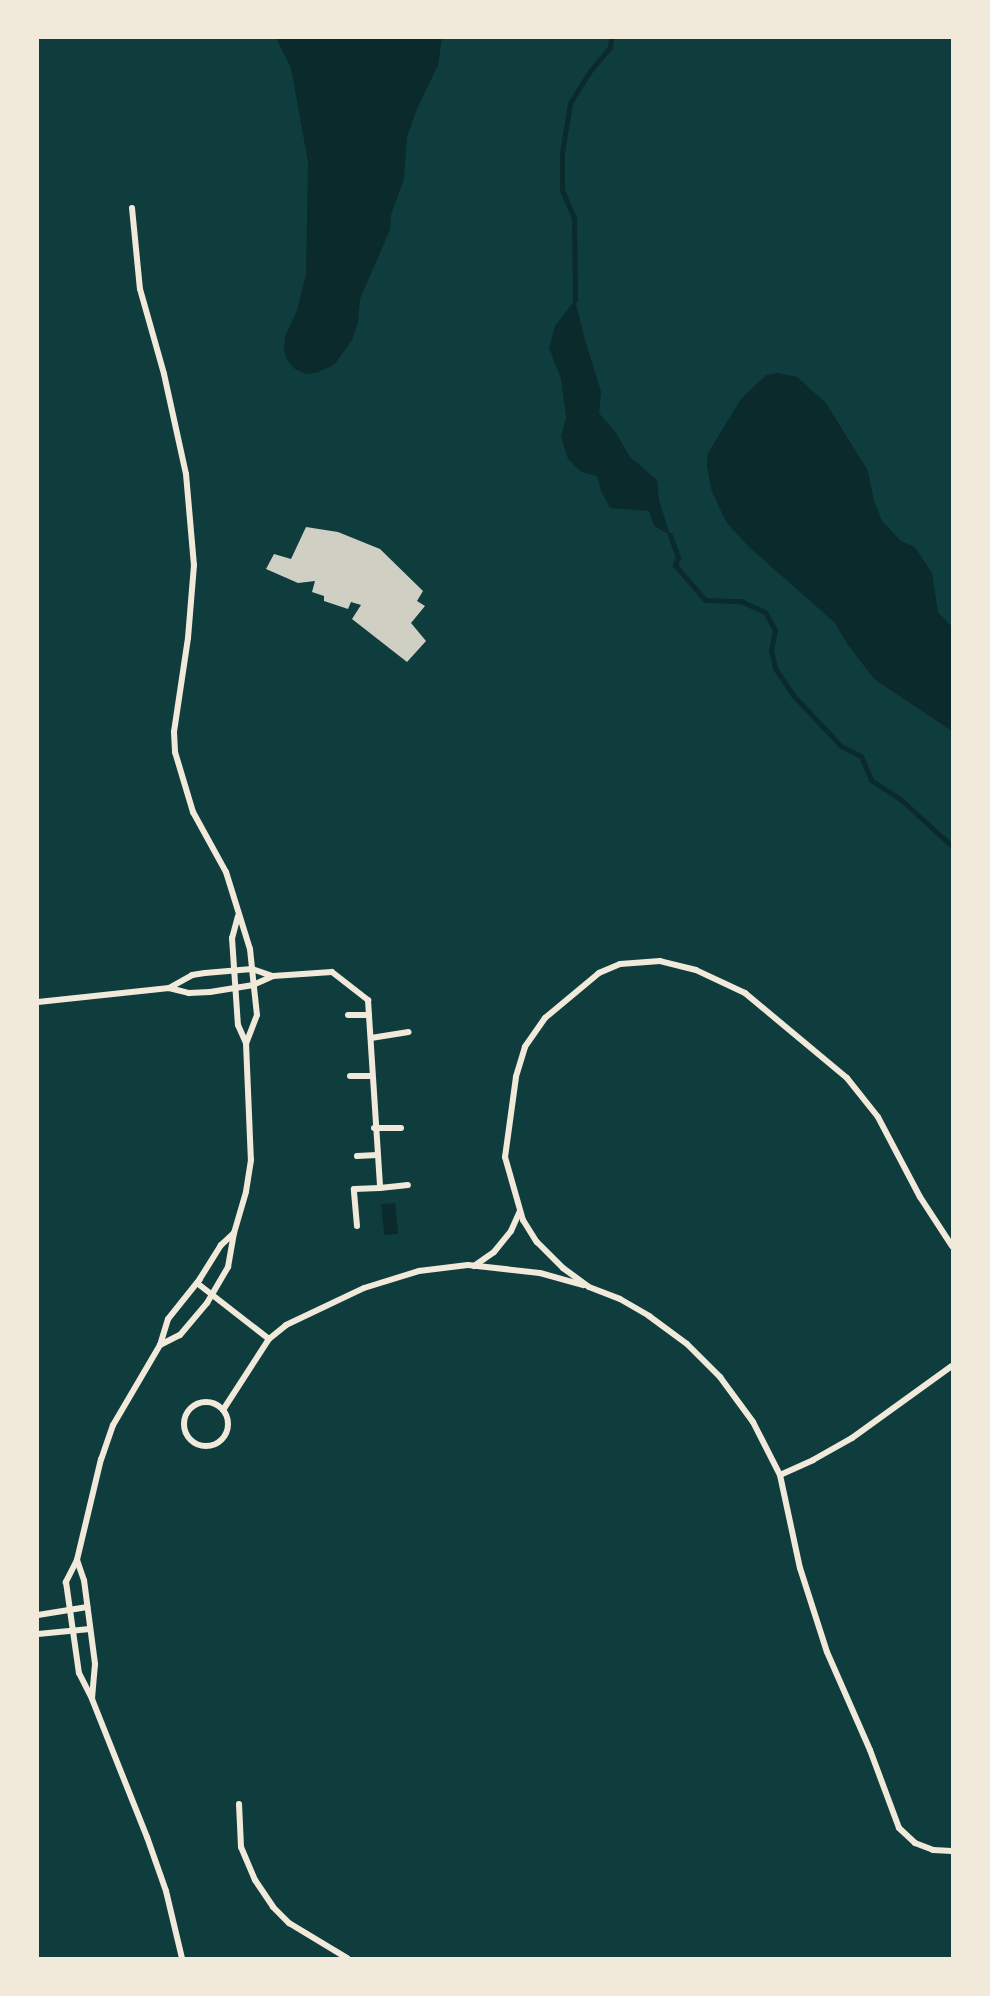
<!DOCTYPE html>
<html>
<head>
<meta charset="utf-8">
<style>
	body { margin:0 }
	#map { position:relative; width:990px; height:1996px; overflow:hidden; background:#0f3d3e; font-family:"Source Sans 3",sans-serif }
	div>[style] { position:absolute }
	.water>* { inset:0; background:#0a2a2b; transform-origin:0 0 }
	.stream>* { height:5px; margin:-2.5px; padding:0 2.5px; transform-origin:2.5px; border-radius:2.5px; background:#0a2a2b }
	.building>* { inset:0; background:#cfcfc3 }
	.minor>* { height:6px; margin:-3px; padding:0 3px; transform-origin:3px; border-radius:3px; background:#f1e9da }
	.minor>.ring { margin:-3px; padding:0; box-sizing:content-box; background:none; border:6px solid #f1e9da; border-radius:50% }
	span { translate:-50% -50%; white-space:nowrap; text-align:center; line-height:1.15; -webkit-text-stroke:4.5px #f1e9da; paint-order:stroke }
	.frame { position:absolute; inset:0; border:39px solid #f1e9da; pointer-events:none }
</style>
</head>
<body>
<div id="map">
	<div class="water">
		<i style="clip-path:polygon(276px 38px,442px 38px,438px 65px,417px 109px,407px 137px,404px 179px,391px 215px,390px 230px,360px 299px,358px 322px,352px 340px,334px 365px,316px 373px,305px 374px,295px 369px,287px 360px,284px 350px,285px 337px,297px 310px,306px 274px,308px 162px,291px 68px)"></i>
		<i style="clip-path:polygon(575px 300px,585px 340px,601px 391px,599px 413px,616px 433px,630px 457px,657px 480px,659px 500px,670px 535px,654px 526px,649px 511px,610px 508px,601px 491px,597px 476px,581px 472px,568px 459px,561px 437px,566px 417px,561px 379px,549px 348px,555px 326px)"></i>
		<i style="clip-path:polygon(778px 373px,797px 377px,826px 403px,868px 471px,874px 501px,882px 521px,901px 541px,915px 547px,932px 573px,938px 612px,952px 627px,952px 731px,874px 679px,848px 645px,835px 623px,748px 546px,727px 523px,718px 505px,711px 489px,707px 466px,708px 453px,741px 399px,766px 375px)"></i>
		<i style="left:395px;top:1203px;width:31px;height:14px;rotate:84deg"></i>
	</div>
	<div class="stream">
		<i style="left:575px;top:300px;width:82px;rotate:-90.7deg"></i>
		<i style="left:574px;top:218px;width:30px;rotate:-113deg"></i>
		<i style="left:562px;top:190px;width:37px;rotate:-90deg"></i>
		<i style="left:562px;top:153px;width:51px;rotate:-80.9deg"></i>
		<i style="left:570px;top:103px;width:38px;rotate:-58deg"></i>
		<i style="left:590px;top:71px;width:31px;rotate:-50deg"></i>
		<i style="left:610px;top:47px;width:9px;rotate:-84deg"></i>
		<i style="left:670px;top:535px;width:23px;rotate:70deg"></i>
		<i style="left:678px;top:557px;width:9px;rotate:111deg"></i>
		<i style="left:675px;top:565px;width:46px;rotate:49.4deg"></i>
		<i style="left:705px;top:600px;width:36px;rotate:2deg"></i>
		<i style="left:741px;top:601px;width:26px;rotate:25deg"></i>
		<i style="left:765px;top:612px;width:21px;rotate:61deg"></i>
		<i style="left:775px;top:630px;width:20px;rotate:101deg"></i>
		<i style="left:771px;top:650px;width:18px;rotate:77deg"></i>
		<i style="left:775px;top:668px;width:32px;rotate:56deg"></i>
		<i style="left:793px;top:695px;width:70px;rotate:46.7deg"></i>
		<i style="left:841px;top:746px;width:22px;rotate:27deg"></i>
		<i style="left:861px;top:756px;width:26px;rotate:67deg"></i>
		<i style="left:871px;top:780px;width:33px;rotate:33deg"></i>
		<i style="left:899px;top:798px;width:72px;rotate:42.2deg"></i>
	</div>
	<div class="building">
		<i style="clip-path:polygon(306px 527px,338px 532px,380px 549px,423px 591px,417px 601px,425px 606px,411px 623px,426px 641px,407px 662px,352px 619px,361px 605px,351px 602px,348px 609px,324px 601px,324px 596px,312px 592px,315px 581px,298px 583px,266px 569px,274px 554px,291px 559px)"></i>
	</div>
	<div class="minor">
		<i style="left:132px;top:208px;width:81px;rotate:84.4deg"></i>
		<i style="left:140px;top:289px;width:88px;rotate:74.2deg"></i>
		<i style="left:164px;top:374px;width:102px;rotate:77.6deg"></i>
		<i style="left:186px;top:474px;width:91px;rotate:85deg"></i>
		<i style="left:194px;top:565px;width:73px;rotate:94.7deg"></i>
		<i style="left:188px;top:638px;width:95px;rotate:98.5deg"></i>
		<i style="left:174px;top:732px;width:20px;rotate:87deg"></i>
		<i style="left:175px;top:752px;width:63px;rotate:73.3deg"></i>
		<i style="left:193px;top:812px;width:68px;rotate:61.2deg"></i>
		<i style="left:226px;top:872px;width:81px;rotate:72.7deg"></i>
		<i style="left:250px;top:949px;width:20px;rotate:84deg"></i>
		<i style="left:252px;top:969px;width:46px;rotate:83.8deg"></i>
		<i style="left:257px;top:1015px;width:30px;rotate:111deg"></i>
		<i style="left:246px;top:1043px;width:117px;rotate:87.6deg"></i>
		<i style="left:251px;top:1160px;width:32px;rotate:99deg"></i>
		<i style="left:246px;top:1192px;width:43px;rotate:106.3deg"></i>
		<i style="left:238px;top:916px;width:23px;rotate:105deg"></i>
		<i style="left:232px;top:938px;width:87px;rotate:86.1deg"></i>
		<i style="left:238px;top:1025px;width:20px;rotate:66deg"></i>
		<i style="left:169px;top:988px;width:26px;rotate:-29deg"></i>
		<i style="left:192px;top:975px;width:13px;rotate:-9deg"></i>
		<i style="left:205px;top:973px;width:47px;rotate:-4.9deg"></i>
		<i style="left:252px;top:969px;width:21px;rotate:19deg"></i>
		<i style="left:38px;top:1002px;width:132px;rotate:-6.1deg"></i>
		<i style="left:169px;top:988px;width:21px;rotate:14deg"></i>
		<i style="left:189px;top:993px;width:21px;rotate:-3deg"></i>
		<i style="left:210px;top:992px;width:44px;rotate:-9.2deg"></i>
		<i style="left:253px;top:985px;width:22px;rotate:-24deg"></i>
		<i style="left:273px;top:976px;width:59px;rotate:-3.9deg"></i>
		<i style="left:332px;top:972px;width:46px;rotate:37.9deg"></i>
		<i style="left:368px;top:1000px;width:188px;rotate:86.3deg"></i>
		<i style="left:380px;top:1188px;width:28px;rotate:-6deg"></i>
		<i style="left:348px;top:1015px;width:21px"></i>
		<i style="left:371px;top:1038px;width:38px;rotate:-9deg"></i>
		<i style="left:350px;top:1076px;width:22px"></i>
		<i style="left:374px;top:1128px;width:27px"></i>
		<i style="left:357px;top:1156px;width:20px;rotate:-3deg"></i>
		<i style="left:357px;top:1226px;width:37px;rotate:-95deg"></i>
		<i style="left:354px;top:1189px;width:26px;rotate:-2deg"></i>
		<i style="left:952px;top:1246px;width:59px;rotate:-123.1deg"></i>
		<i style="left:920px;top:1197px;width:90px;rotate:-117.7deg"></i>
		<i style="left:878px;top:1117px;width:50px;rotate:-128.5deg"></i>
		<i style="left:847px;top:1078px;width:133px;rotate:-140.2deg"></i>
		<i style="left:745px;top:993px;width:54px;rotate:-154.9deg"></i>
		<i style="left:696px;top:970px;width:37px;rotate:-166deg"></i>
		<i style="left:660px;top:961px;width:40px;rotate:175.7deg"></i>
		<i style="left:620px;top:964px;width:23px;rotate:157deg"></i>
		<i style="left:599px;top:973px;width:70px;rotate:140.2deg"></i>
		<i style="left:545px;top:1018px;width:35px;rotate:125deg"></i>
		<i style="left:525px;top:1047px;width:31px;rotate:107deg"></i>
		<i style="left:516px;top:1077px;width:81px;rotate:97.8deg"></i>
		<i style="left:505px;top:1157px;width:66px;rotate:74.1deg"></i>
		<i style="left:523px;top:1220px;width:26px;rotate:58deg"></i>
		<i style="left:537px;top:1242px;width:37px;rotate:45deg"></i>
		<i style="left:563px;top:1268px;width:32px;rotate:36deg"></i>
		<i style="left:589px;top:1287px;width:33px;rotate:21deg"></i>
		<i style="left:620px;top:1299px;width:34px;rotate:30deg"></i>
		<i style="left:649px;top:1316px;width:47px;rotate:36.4deg"></i>
		<i style="left:687px;top:1344px;width:47px;rotate:45deg"></i>
		<i style="left:720px;top:1377px;width:56px;rotate:53.7deg"></i>
		<i style="left:753px;top:1422px;width:59px;rotate:63deg"></i>
		<i style="left:780px;top:1475px;width:95px;rotate:77.9deg"></i>
		<i style="left:800px;top:1568px;width:88px;rotate:72.2deg"></i>
		<i style="left:827px;top:1652px;width:107px;rotate:66.3deg"></i>
		<i style="left:870px;top:1750px;width:83px;rotate:69.6deg"></i>
		<i style="left:899px;top:1828px;width:22px;rotate:43deg"></i>
		<i style="left:915px;top:1843px;width:19px;rotate:21deg"></i>
		<i style="left:933px;top:1850px;width:19px;rotate:3deg"></i>
		<i style="left:474px;top:1266px;width:24px;rotate:-35deg"></i>
		<i style="left:494px;top:1252px;width:27px;rotate:-51deg"></i>
		<i style="left:511px;top:1231px;width:22px;rotate:-66deg"></i>
		<i style="left:197px;top:1283px;width:91px;rotate:37.9deg"></i>
		<i style="left:160px;top:1345px;width:22px;rotate:-27deg"></i>
		<i style="left:180px;top:1335px;width:42px;rotate:-49.8deg"></i>
		<i style="left:207px;top:1303px;width:42px;rotate:-59.7deg"></i>
		<i style="left:228px;top:1267px;width:35px;rotate:-80deg"></i>
		<i style="left:234px;top:1233px;width:18px;rotate:137deg"></i>
		<i style="left:221px;top:1245px;width:40px;rotate:122deg"></i>
		<i style="left:200px;top:1279px;width:51px;rotate:128.7deg"></i>
		<i style="left:168px;top:1319px;width:27px;rotate:107deg"></i>
		<i style="left:160px;top:1345px;width:93px;rotate:120.4deg"></i>
		<i style="left:113px;top:1425px;width:36px;rotate:109deg"></i>
		<i style="left:101px;top:1459px;width:104px;rotate:103.4deg"></i>
		<i style="left:77px;top:1560px;width:25px;rotate:117deg"></i>
		<i style="left:66px;top:1582px;width:92px;rotate:81.9deg"></i>
		<i style="left:79px;top:1673px;width:29px;rotate:63deg"></i>
		<i style="left:92px;top:1699px;width:149px;rotate:68.3deg"></i>
		<i style="left:147px;top:1837px;width:57px;rotate:70.6deg"></i>
		<i style="left:166px;top:1891px;width:69px;rotate:76.6deg"></i>
		<i class="ring" style="left:184px;top:1402px;width:38px;height:38px"></i>
		<i style="left:223px;top:1410px;width:85px;rotate:-57.1deg"></i>
		<i style="left:269px;top:1339px;width:22px;rotate:-39deg"></i>
		<i style="left:286px;top:1325px;width:86px;rotate:-25.4deg"></i>
		<i style="left:364px;top:1288px;width:58px;rotate:-17.2deg"></i>
		<i style="left:419px;top:1271px;width:49px;rotate:-7deg"></i>
		<i style="left:468px;top:1265px;width:72px;rotate:6.3deg"></i>
		<i style="left:540px;top:1273px;width:45px;rotate:15.6deg"></i>
		<i style="left:780px;top:1475px;width:36px;rotate:-24deg"></i>
		<i style="left:813px;top:1460px;width:45px;rotate:-29.4deg"></i>
		<i style="left:852px;top:1438px;width:123px;rotate:-35.8deg"></i>
		<i style="left:77px;top:1560px;width:21px;rotate:71deg"></i>
		<i style="left:84px;top:1580px;width:85px;rotate:82.5deg"></i>
		<i style="left:95px;top:1664px;width:34px;rotate:95deg"></i>
		<i style="left:38px;top:1615px;width:50px;rotate:-9.3deg"></i>
		<i style="left:38px;top:1634px;width:52px;rotate:-5.5deg"></i>
		<i style="left:239px;top:1804px;width:43px;rotate:87.3deg"></i>
		<i style="left:241px;top:1847px;width:36px;rotate:67deg"></i>
		<i style="left:255px;top:1880px;width:32px;rotate:56deg"></i>
		<i style="left:273px;top:1907px;width:23px;rotate:45deg"></i>
		<i style="left:289px;top:1923px;width:68px;rotate:31.1deg"></i>
	</div>
	<div class="frame"></div>
</div>
</body>
</html>
